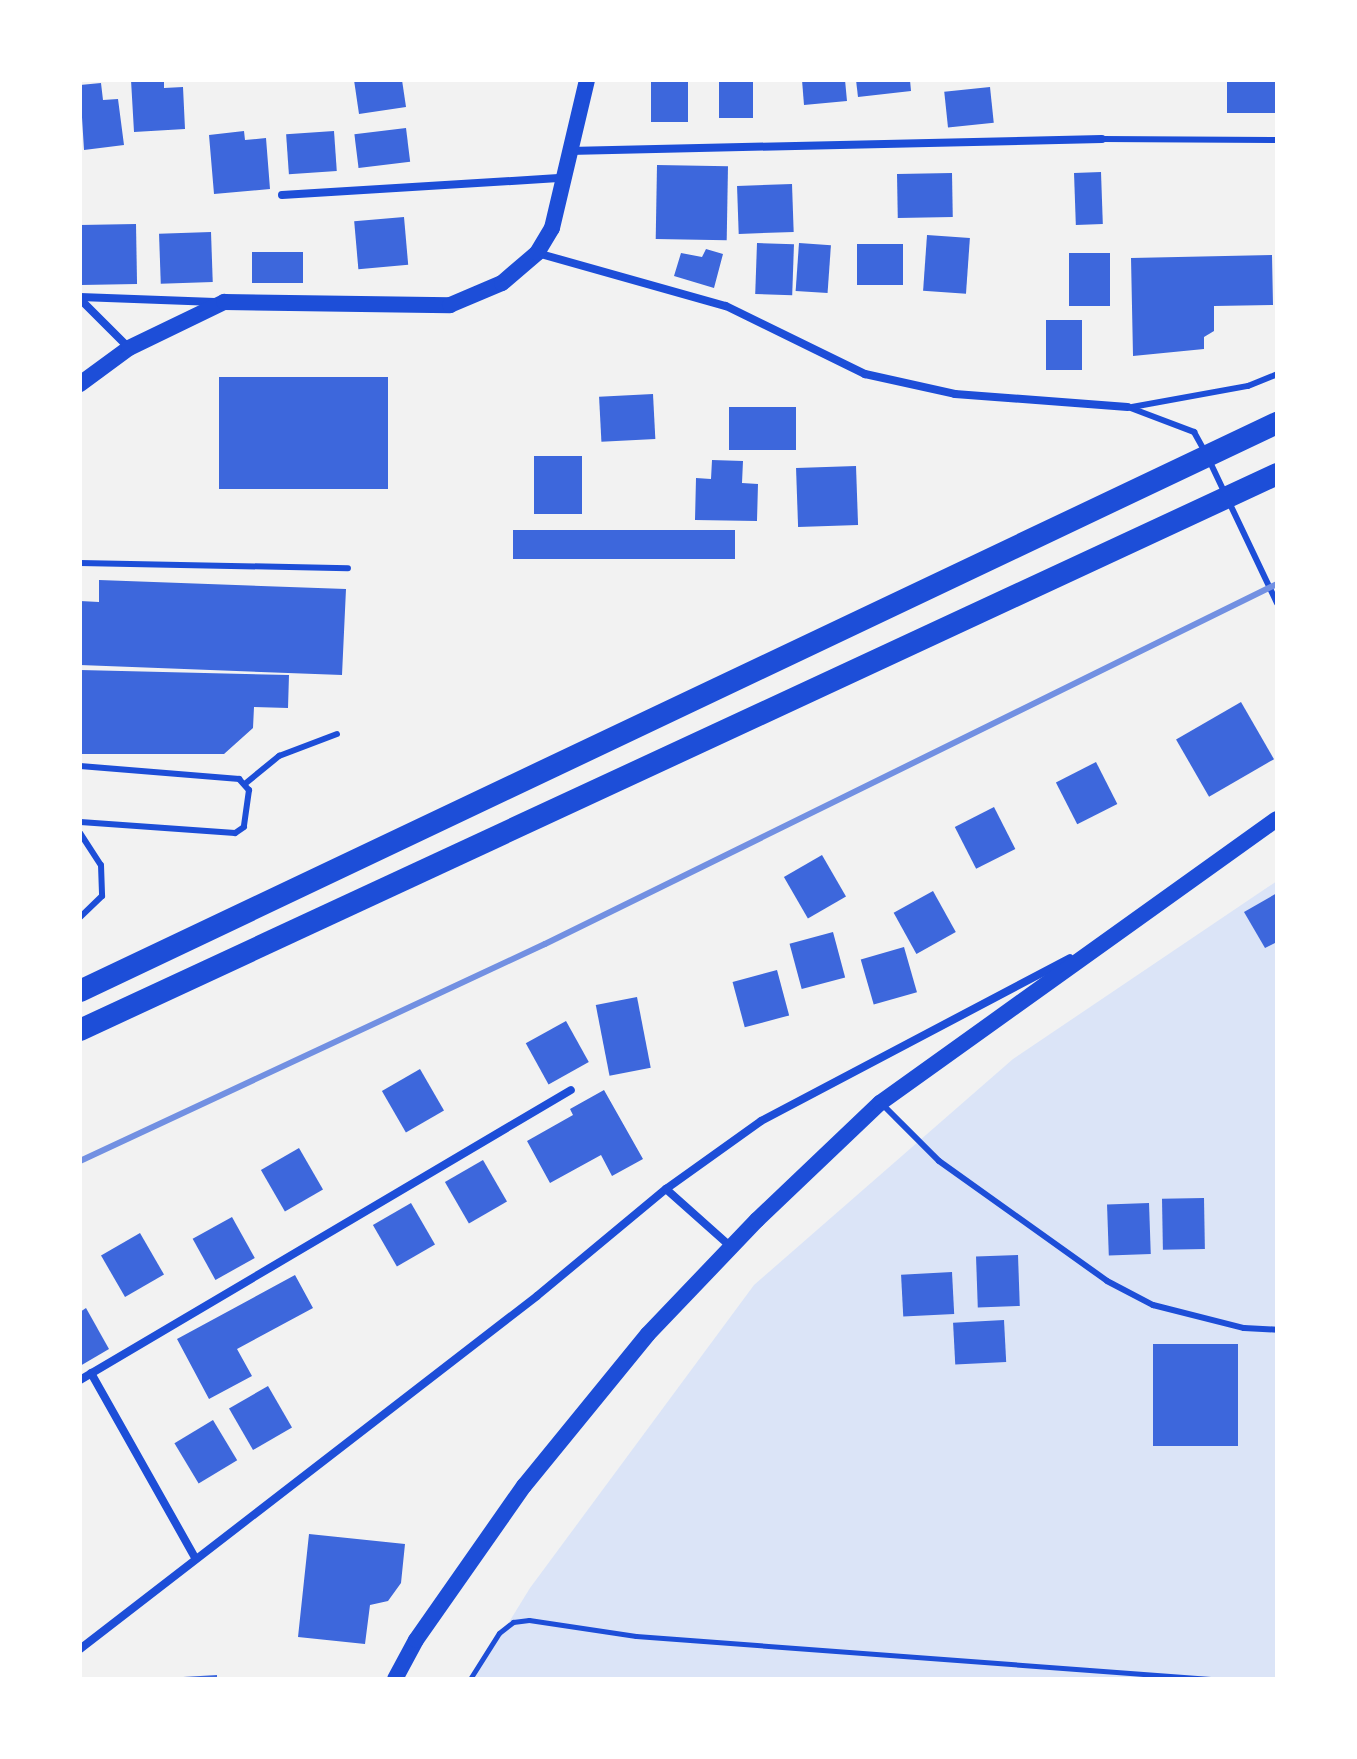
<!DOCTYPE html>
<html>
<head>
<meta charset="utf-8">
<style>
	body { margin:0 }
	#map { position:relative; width:1357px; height:1759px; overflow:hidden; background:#f2f2f2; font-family:"Alegreya Sans",sans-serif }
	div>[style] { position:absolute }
	.green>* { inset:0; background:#dbe4f7 }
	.building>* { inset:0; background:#3d67dc; transform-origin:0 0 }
	.path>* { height:5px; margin:-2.5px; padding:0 2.5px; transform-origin:2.5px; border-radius:2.5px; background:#1d4ed8 }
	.service>* { height:6px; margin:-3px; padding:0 3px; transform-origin:3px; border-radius:3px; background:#1d4ed8 }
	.minor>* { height:8px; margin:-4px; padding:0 4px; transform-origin:4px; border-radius:4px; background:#1d4ed8 }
	.secondary>* { height:16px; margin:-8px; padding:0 8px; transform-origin:8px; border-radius:8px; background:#1d4ed8 }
	.trunk>* { height:22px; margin:-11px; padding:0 11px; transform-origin:11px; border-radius:11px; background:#1d4ed8 }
	.rail>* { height:6px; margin:-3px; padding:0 3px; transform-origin:3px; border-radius:3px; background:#7290e2 }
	span { translate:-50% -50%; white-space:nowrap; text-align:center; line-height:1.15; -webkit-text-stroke:8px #fff; paint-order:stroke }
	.frame { position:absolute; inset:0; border:82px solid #fff; pointer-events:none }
</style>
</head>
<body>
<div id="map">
	<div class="green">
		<i style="clip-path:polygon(1277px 881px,1277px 1679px,474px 1679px,530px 1588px,754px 1285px,1013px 1059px)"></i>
	</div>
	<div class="building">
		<i style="clip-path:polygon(131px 80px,164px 80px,164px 88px,183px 87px,185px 129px,134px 132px)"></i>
		<i style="clip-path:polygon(354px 80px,402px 80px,406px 107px,359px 114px)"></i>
		<i style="left:651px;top:80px;width:37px;height:42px"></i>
		<i style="left:719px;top:80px;width:34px;height:38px"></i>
		<i style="clip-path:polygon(802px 80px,845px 80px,847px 101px,804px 105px)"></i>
		<i style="clip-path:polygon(856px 80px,910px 80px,911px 91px,858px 97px)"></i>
		<i style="left:1227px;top:80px;width:50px;height:33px"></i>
		<i style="clip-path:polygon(101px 83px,103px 100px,118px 99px,124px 145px,84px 150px,80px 85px)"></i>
		<i style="left:990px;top:87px;width:36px;height:46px;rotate:84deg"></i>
		<i style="left:406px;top:128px;width:34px;height:52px;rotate:83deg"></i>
		<i style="clip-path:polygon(244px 131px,245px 140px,266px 138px,270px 189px,214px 194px,209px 135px)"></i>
		<i style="left:334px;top:131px;width:40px;height:48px;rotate:86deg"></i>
		<i style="left:657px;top:165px;width:71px;height:74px;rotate:1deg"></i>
		<i style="left:1101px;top:172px;width:52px;height:27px;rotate:88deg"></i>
		<i style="left:952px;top:173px;width:44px;height:55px;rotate:89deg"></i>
		<i style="left:792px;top:184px;width:48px;height:55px;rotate:88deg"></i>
		<i style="left:404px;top:217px;width:48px;height:50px;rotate:85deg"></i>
		<i style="left:136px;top:224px;width:60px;height:56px;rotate:89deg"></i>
		<i style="left:211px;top:232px;width:50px;height:52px;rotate:88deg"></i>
		<i style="left:927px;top:235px;width:43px;height:56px;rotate:4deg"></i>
		<i style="left:757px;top:243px;width:37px;height:51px;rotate:2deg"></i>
		<i style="left:799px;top:243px;width:32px;height:48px;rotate:4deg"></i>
		<i style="left:857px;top:244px;width:46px;height:41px"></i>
		<i style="clip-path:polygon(706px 249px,723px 254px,714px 288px,674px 276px,681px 253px,702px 257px)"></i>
		<i style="left:252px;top:252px;width:51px;height:31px"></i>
		<i style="left:1069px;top:253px;width:41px;height:53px"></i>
		<i style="clip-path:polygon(1272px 255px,1273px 305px,1214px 306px,1214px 331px,1204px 337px,1204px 349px,1133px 356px,1131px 258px)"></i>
		<i style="left:1046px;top:320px;width:36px;height:50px"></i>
		<i style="left:219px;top:377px;width:169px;height:112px"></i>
		<i style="left:653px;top:394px;width:45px;height:54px;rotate:87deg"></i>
		<i style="left:796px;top:407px;width:43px;height:67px;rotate:90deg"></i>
		<i style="left:534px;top:456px;width:48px;height:58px"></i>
		<i style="clip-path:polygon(712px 460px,743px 461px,742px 483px,758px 484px,757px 521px,695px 520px,696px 478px,711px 479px)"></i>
		<i style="left:856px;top:466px;width:59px;height:60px;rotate:88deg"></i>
		<i style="left:513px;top:530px;width:222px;height:29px"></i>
		<i style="clip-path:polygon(99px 580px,346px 589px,342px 675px,80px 665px,80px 601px,99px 602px)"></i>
		<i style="clip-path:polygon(80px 670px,289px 675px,288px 708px,254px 707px,253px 728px,224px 754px,80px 754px)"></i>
		<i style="left:1241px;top:702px;width:66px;height:75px;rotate:60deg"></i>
		<i style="left:1096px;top:762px;width:47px;height:45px;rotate:63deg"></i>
		<i style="left:994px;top:807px;width:47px;height:44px;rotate:63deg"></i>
		<i style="left:822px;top:855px;width:48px;height:44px;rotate:60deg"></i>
		<i style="left:933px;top:891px;width:47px;height:45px;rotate:61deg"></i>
		<i style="clip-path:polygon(1277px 893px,1277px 942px,1265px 948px,1244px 912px)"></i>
		<i style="left:833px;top:932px;width:47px;height:45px;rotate:75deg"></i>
		<i style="left:904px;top:947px;width:47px;height:45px;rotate:74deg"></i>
		<i style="left:777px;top:970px;width:47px;height:46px;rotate:75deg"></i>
		<i style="left:637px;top:997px;width:72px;height:42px;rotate:79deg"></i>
		<i style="left:566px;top:1021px;width:47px;height:46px;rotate:61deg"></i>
		<i style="left:420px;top:1069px;width:48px;height:44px;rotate:60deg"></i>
		<i style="clip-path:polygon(604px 1090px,643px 1159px,612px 1176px,601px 1155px,550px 1183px,527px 1141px,573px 1115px,570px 1109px)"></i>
		<i style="left:299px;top:1148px;width:48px;height:44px;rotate:60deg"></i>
		<i style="left:483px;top:1160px;width:48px;height:44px;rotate:60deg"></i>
		<i style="left:1204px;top:1198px;width:51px;height:42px;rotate:89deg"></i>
		<i style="left:411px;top:1203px;width:48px;height:44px;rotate:60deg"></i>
		<i style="left:1149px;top:1203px;width:51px;height:42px;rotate:88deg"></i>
		<i style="left:232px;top:1217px;width:47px;height:45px;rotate:61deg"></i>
		<i style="left:140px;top:1233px;width:48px;height:45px;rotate:60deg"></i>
		<i style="left:1018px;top:1255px;width:51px;height:42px;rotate:88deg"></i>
		<i style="left:952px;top:1272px;width:42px;height:51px;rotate:87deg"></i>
		<i style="clip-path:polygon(295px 1275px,313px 1308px,237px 1349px,252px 1376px,209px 1399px,177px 1339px)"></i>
		<i style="clip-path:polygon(86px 1308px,109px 1349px,80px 1366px,80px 1312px)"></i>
		<i style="left:1004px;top:1320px;width:42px;height:51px;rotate:87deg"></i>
		<i style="left:1238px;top:1344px;width:102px;height:85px;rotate:90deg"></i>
		<i style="left:268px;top:1386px;width:48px;height:45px;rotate:60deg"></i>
		<i style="left:213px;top:1420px;width:47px;height:45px;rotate:59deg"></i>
		<i style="clip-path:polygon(309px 1534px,405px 1544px,401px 1583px,388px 1601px,370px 1605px,365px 1644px,298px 1637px)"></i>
		<i style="clip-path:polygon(217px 1675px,217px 1679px,183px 1679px,183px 1677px)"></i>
	</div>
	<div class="path">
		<i style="left:470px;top:1679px;width:54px;rotate:-57.8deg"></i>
		<i style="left:499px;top:1633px;width:18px;rotate:-38deg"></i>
		<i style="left:513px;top:1622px;width:16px;rotate:-7deg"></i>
		<i style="left:529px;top:1620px;width:108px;rotate:8.5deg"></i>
		<i style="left:636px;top:1636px;width:576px;rotate:4.28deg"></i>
	</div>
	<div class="service">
		<i style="left:1102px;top:139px;width:175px;rotate:0.3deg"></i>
		<i style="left:1128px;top:407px;width:71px;rotate:20.7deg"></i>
		<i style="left:1194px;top:432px;width:23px;rotate:61deg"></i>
		<i style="left:1132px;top:407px;width:118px;rotate:-10.3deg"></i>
		<i style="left:1248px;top:386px;width:31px;rotate:-22deg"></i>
		<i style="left:1210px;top:462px;width:156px;rotate:64.6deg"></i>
		<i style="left:80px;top:563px;width:268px;rotate:1.1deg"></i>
		<i style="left:80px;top:766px;width:160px;rotate:4.7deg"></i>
		<i style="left:239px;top:779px;width:15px;rotate:48deg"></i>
		<i style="left:249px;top:790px;width:37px;rotate:98deg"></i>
		<i style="left:244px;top:827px;width:11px;rotate:146deg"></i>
		<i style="left:235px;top:833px;width:155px;rotate:-175.9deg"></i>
		<i style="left:246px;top:783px;width:43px;rotate:-39.3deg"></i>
		<i style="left:279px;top:756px;width:62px;rotate:-20.8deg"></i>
		<i style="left:80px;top:833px;width:38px;rotate:57deg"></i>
		<i style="left:101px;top:865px;width:31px;rotate:88deg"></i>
		<i style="left:102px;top:896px;width:30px;rotate:136deg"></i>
		<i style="left:883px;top:1105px;width:79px;rotate:45deg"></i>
		<i style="left:939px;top:1161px;width:206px;rotate:35.5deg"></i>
		<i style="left:1107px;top:1281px;width:52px;rotate:27.6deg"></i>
		<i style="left:1153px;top:1305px;width:94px;rotate:14.2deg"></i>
		<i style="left:1244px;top:1328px;width:33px;rotate:3deg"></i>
	</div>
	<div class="minor">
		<i style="left:569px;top:151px;width:533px;rotate:-1.29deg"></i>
		<i style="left:282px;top:195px;width:281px;rotate:-3.5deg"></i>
		<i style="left:537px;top:253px;width:196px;rotate:15.7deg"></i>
		<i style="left:726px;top:306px;width:155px;rotate:26.1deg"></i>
		<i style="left:865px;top:374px;width:92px;rotate:12.5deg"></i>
		<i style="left:955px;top:394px;width:173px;rotate:4.3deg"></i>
		<i style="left:80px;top:297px;width:135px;rotate:2.1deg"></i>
		<i style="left:80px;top:299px;width:69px;rotate:45deg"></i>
		<i style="left:666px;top:1189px;width:87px;rotate:41.7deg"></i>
		<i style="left:91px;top:1373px;width:210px;rotate:60.6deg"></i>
		<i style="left:80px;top:1380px;width:570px;rotate:-30.57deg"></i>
		<i style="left:80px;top:1649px;width:577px;rotate:-37.68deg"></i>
		<i style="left:537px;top:1296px;width:168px;rotate:-39.7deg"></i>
		<i style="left:666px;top:1189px;width:117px;rotate:-35.6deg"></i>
		<i style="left:761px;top:1121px;width:349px;rotate:-27.8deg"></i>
	</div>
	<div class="secondary">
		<i style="left:80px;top:384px;width:61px;rotate:-36.3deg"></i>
		<i style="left:129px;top:348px;width:106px;rotate:-25.8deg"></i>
		<i style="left:224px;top:302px;width:226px;rotate:0.8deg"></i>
		<i style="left:450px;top:305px;width:56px;rotate:-22.9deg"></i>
		<i style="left:502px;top:283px;width:46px;rotate:-40.6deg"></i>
		<i style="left:537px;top:253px;width:29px;rotate:-59deg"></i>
		<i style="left:552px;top:228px;width:152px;rotate:-76.7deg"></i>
		<i style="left:395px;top:1679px;width:44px;rotate:-61.7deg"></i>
		<i style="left:416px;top:1640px;width:188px;rotate:-55deg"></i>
		<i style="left:524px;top:1486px;width:196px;rotate:-50.8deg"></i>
		<i style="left:648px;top:1334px;width:158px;rotate:-46.3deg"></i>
		<i style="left:757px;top:1220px;width:170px;rotate:-43.6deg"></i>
		<i style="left:880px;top:1103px;width:488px;rotate:-35.6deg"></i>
	</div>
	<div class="trunk">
		<i style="left:80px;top:991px;width:1325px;rotate:-25.39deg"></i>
		<i style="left:80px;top:1030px;width:1320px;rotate:-24.91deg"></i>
	</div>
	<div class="rail">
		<i style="left:80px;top:1161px;width:513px;rotate:-25.02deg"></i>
		<i style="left:545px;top:944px;width:816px;rotate:-26.19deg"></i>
	</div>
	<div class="frame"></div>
</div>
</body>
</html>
